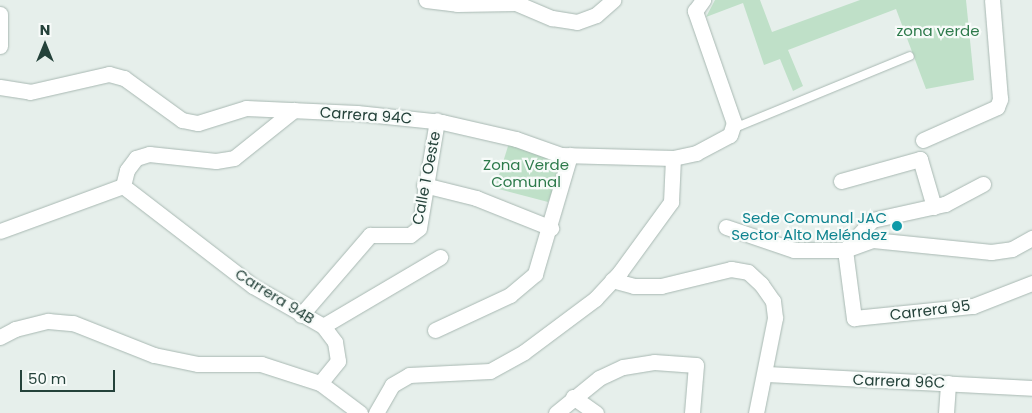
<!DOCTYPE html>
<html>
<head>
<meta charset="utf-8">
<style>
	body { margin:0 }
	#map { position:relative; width:1032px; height:413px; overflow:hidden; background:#e6efeb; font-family:Poppins,sans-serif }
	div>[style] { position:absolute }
	.green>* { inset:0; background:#bfe0c8 }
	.roads { filter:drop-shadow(0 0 1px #a8b8b2) drop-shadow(0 0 1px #a8b8b2) }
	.lane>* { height:8px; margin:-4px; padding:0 4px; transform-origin:4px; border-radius:4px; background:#fff }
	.street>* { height:15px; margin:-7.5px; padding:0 7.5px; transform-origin:7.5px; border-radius:7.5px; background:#fff }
	.dots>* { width:14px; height:14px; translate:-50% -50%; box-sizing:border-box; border:2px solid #f7fbf9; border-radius:50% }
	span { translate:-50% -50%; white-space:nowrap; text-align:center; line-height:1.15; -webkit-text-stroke:4.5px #f7fbf9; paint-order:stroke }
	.park-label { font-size:15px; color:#2d7a4b }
	.street-label { font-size:15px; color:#24423a }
	.culture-label { font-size:15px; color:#0d838f }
	.right { translate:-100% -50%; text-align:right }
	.north { position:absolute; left:20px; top:20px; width:50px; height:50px; -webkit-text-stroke:4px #f7fbf9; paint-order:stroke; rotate:0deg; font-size:14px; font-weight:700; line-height:20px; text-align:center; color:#24423a }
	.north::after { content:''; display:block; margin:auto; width:18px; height:22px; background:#24423a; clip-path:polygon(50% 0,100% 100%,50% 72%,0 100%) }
	.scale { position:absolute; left:20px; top:370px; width:95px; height:22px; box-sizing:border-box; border:2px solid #24423a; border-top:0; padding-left:6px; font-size:15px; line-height:18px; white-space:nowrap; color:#24423a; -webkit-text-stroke:4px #f7fbf9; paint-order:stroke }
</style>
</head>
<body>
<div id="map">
	<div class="green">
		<i style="clip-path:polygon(715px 0,760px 0,772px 32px,860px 0,966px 0,974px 80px,926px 89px,896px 9px,788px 50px,803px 86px,793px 91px,780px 59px,764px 65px,743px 3px,706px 17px)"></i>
		<i style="clip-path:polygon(509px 143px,564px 163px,548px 202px,495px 188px)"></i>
	</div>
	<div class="roads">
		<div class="lane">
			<i style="left:732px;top:129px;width:192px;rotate:-22.3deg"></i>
		</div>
		<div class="street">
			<i style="left:426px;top:0;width:31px;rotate:7deg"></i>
			<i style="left:457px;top:4px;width:59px;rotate:-1deg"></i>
			<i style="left:516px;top:3px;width:39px;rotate:23deg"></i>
			<i style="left:552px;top:18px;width:25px;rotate:9deg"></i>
			<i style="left:577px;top:22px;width:20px;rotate:-20deg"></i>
			<i style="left:596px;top:15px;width:23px;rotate:-41deg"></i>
			<i style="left:0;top:14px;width:32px;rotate:90deg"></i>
			<i style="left:0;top:87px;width:30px;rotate:9deg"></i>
			<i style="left:30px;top:92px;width:81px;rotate:-12.8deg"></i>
			<i style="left:109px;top:74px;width:16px;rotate:15deg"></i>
			<i style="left:124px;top:78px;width:72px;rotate:35.9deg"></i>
			<i style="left:182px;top:120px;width:16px;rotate:11deg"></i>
			<i style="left:198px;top:123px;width:50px;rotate:-17.4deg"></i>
			<i style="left:246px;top:108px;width:111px;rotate:2.6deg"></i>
			<i style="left:357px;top:113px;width:85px;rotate:6deg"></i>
			<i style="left:442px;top:122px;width:76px;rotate:12.9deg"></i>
			<i style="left:516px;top:139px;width:48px;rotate:19.6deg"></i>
			<i style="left:561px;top:155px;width:112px;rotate:1.5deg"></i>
			<i style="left:673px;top:158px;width:24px;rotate:-12deg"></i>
			<i style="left:696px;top:153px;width:38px;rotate:-28deg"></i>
			<i style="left:730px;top:135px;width:13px;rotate:-72deg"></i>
			<i style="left:734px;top:123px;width:119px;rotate:-109.2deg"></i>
			<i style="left:695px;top:11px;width:14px;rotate:-54deg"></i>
			<i style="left:923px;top:140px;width:81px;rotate:-24deg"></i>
			<i style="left:997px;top:107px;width:9px;rotate:-69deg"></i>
			<i style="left:1000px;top:99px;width:99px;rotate:-94.6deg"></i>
			<i style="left:841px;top:181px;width:82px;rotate:-15.6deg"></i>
			<i style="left:920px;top:159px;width:50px;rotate:73.7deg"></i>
			<i style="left:424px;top:185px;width:54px;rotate:14deg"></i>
			<i style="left:476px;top:198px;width:81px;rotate:21.8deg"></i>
			<i style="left:123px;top:186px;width:164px;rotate:37.6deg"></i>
			<i style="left:253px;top:286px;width:81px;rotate:29.7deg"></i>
			<i style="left:323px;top:326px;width:20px;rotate:53deg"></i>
			<i style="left:335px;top:342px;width:19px;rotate:81deg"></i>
			<i style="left:338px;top:361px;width:28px;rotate:129deg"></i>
			<i style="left:123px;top:186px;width:16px;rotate:-76deg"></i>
			<i style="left:127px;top:170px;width:15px;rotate:-53deg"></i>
			<i style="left:136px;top:158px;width:14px;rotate:-17deg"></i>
			<i style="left:149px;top:154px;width:67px;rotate:6deg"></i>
			<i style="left:216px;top:161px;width:18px;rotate:-9deg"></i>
			<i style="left:234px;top:158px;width:77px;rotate:-38.7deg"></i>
			<i style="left:726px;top:227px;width:72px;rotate:18.7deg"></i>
			<i style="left:794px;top:250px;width:51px"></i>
			<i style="left:845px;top:250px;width:30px;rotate:-20deg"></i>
			<i style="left:873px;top:240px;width:119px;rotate:5.8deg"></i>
			<i style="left:991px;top:252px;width:21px;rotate:-8deg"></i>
			<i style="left:1012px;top:249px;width:23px;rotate:-29deg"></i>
			<i style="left:0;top:231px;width:131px;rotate:-20.1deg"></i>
			<i style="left:846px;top:249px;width:39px;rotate:-48deg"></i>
			<i style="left:872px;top:220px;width:75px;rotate:-12.4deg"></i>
			<i style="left:945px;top:204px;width:43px;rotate:-27.8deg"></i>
			<i style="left:845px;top:250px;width:69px;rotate:82.5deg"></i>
			<i style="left:854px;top:318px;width:120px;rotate:-5.8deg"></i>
			<i style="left:973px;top:306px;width:63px;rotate:-21.3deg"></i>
			<i style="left:612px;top:280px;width:23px;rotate:15deg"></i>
			<i style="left:634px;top:286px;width:27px"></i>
			<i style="left:661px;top:286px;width:72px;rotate:-13.7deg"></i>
			<i style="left:731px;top:269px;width:17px;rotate:10deg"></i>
			<i style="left:748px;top:272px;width:18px;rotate:43deg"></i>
			<i style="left:761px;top:284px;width:21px;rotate:55deg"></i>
			<i style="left:773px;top:301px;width:17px;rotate:83deg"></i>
			<i style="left:775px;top:318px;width:97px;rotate:101.3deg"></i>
			<i style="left:301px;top:315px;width:106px;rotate:-49.2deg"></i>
			<i style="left:370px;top:235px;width:40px"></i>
			<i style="left:410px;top:235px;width:11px;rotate:-38deg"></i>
			<i style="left:419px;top:228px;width:109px;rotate:-80.5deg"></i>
			<i style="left:323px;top:326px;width:136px;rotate:-30.5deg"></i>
			<i style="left:435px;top:330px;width:83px;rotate:-25deg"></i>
			<i style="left:510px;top:295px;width:33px;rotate:-40deg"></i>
			<i style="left:535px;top:274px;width:124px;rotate:-73.6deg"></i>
			<i style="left:0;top:337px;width:17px;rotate:-28deg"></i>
			<i style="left:15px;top:329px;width:34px;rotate:-14deg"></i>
			<i style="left:48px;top:321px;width:25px;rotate:5deg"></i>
			<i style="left:73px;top:323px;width:87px;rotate:21.6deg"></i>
			<i style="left:154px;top:355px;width:45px;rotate:11.6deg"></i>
			<i style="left:198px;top:364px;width:63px"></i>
			<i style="left:261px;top:364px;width:62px;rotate:17.9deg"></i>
			<i style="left:320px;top:383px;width:50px;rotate:36.9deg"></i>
			<i style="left:767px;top:374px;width:265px;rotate:3deg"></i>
			<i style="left:573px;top:397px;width:28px;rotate:35deg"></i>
			<i style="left:376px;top:413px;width:32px;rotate:-60deg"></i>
			<i style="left:392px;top:385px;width:20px;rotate:-30deg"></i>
			<i style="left:409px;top:375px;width:81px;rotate:-2.8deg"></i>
			<i style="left:490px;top:371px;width:39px;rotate:-29deg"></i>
			<i style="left:524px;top:352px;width:89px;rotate:-36.7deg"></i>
			<i style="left:595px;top:299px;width:37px;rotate:-47deg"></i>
			<i style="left:620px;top:272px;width:87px;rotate:-53.9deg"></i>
			<i style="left:671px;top:202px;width:44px;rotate:-87.4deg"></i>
			<i style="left:556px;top:413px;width:55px;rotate:-39.1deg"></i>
			<i style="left:599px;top:378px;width:26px;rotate:-25deg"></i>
			<i style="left:623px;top:367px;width:31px;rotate:-9deg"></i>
			<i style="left:654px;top:362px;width:42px;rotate:4.1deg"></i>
			<i style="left:696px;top:365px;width:48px;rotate:94.8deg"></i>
			<i style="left:946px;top:413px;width:30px;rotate:-86deg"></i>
		</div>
	</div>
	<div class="dots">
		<i style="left:897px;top:226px;background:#0f9aa8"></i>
	</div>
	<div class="park-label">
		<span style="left:938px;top:31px">zona verde</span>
		<span style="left:526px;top:173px">Zona Verde<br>Comunal</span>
	</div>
	<div class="street-label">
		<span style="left:366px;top:115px;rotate:4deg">Carrera 94C</span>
		<span style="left:426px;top:178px;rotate:-79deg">Calle 1 Oeste</span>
		<span style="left:275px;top:296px;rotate:32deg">Carrera 94B</span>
		<span style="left:930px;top:310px;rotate:-7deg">Carrera 95</span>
		<span style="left:899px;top:381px;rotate:2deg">Carrera 96C</span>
	</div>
	<div class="culture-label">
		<span class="right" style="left:887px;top:226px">Sede Comunal JAC<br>Sector Alto Meléndez</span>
	</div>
	<div class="north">N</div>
	<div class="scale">50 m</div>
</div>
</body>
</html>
